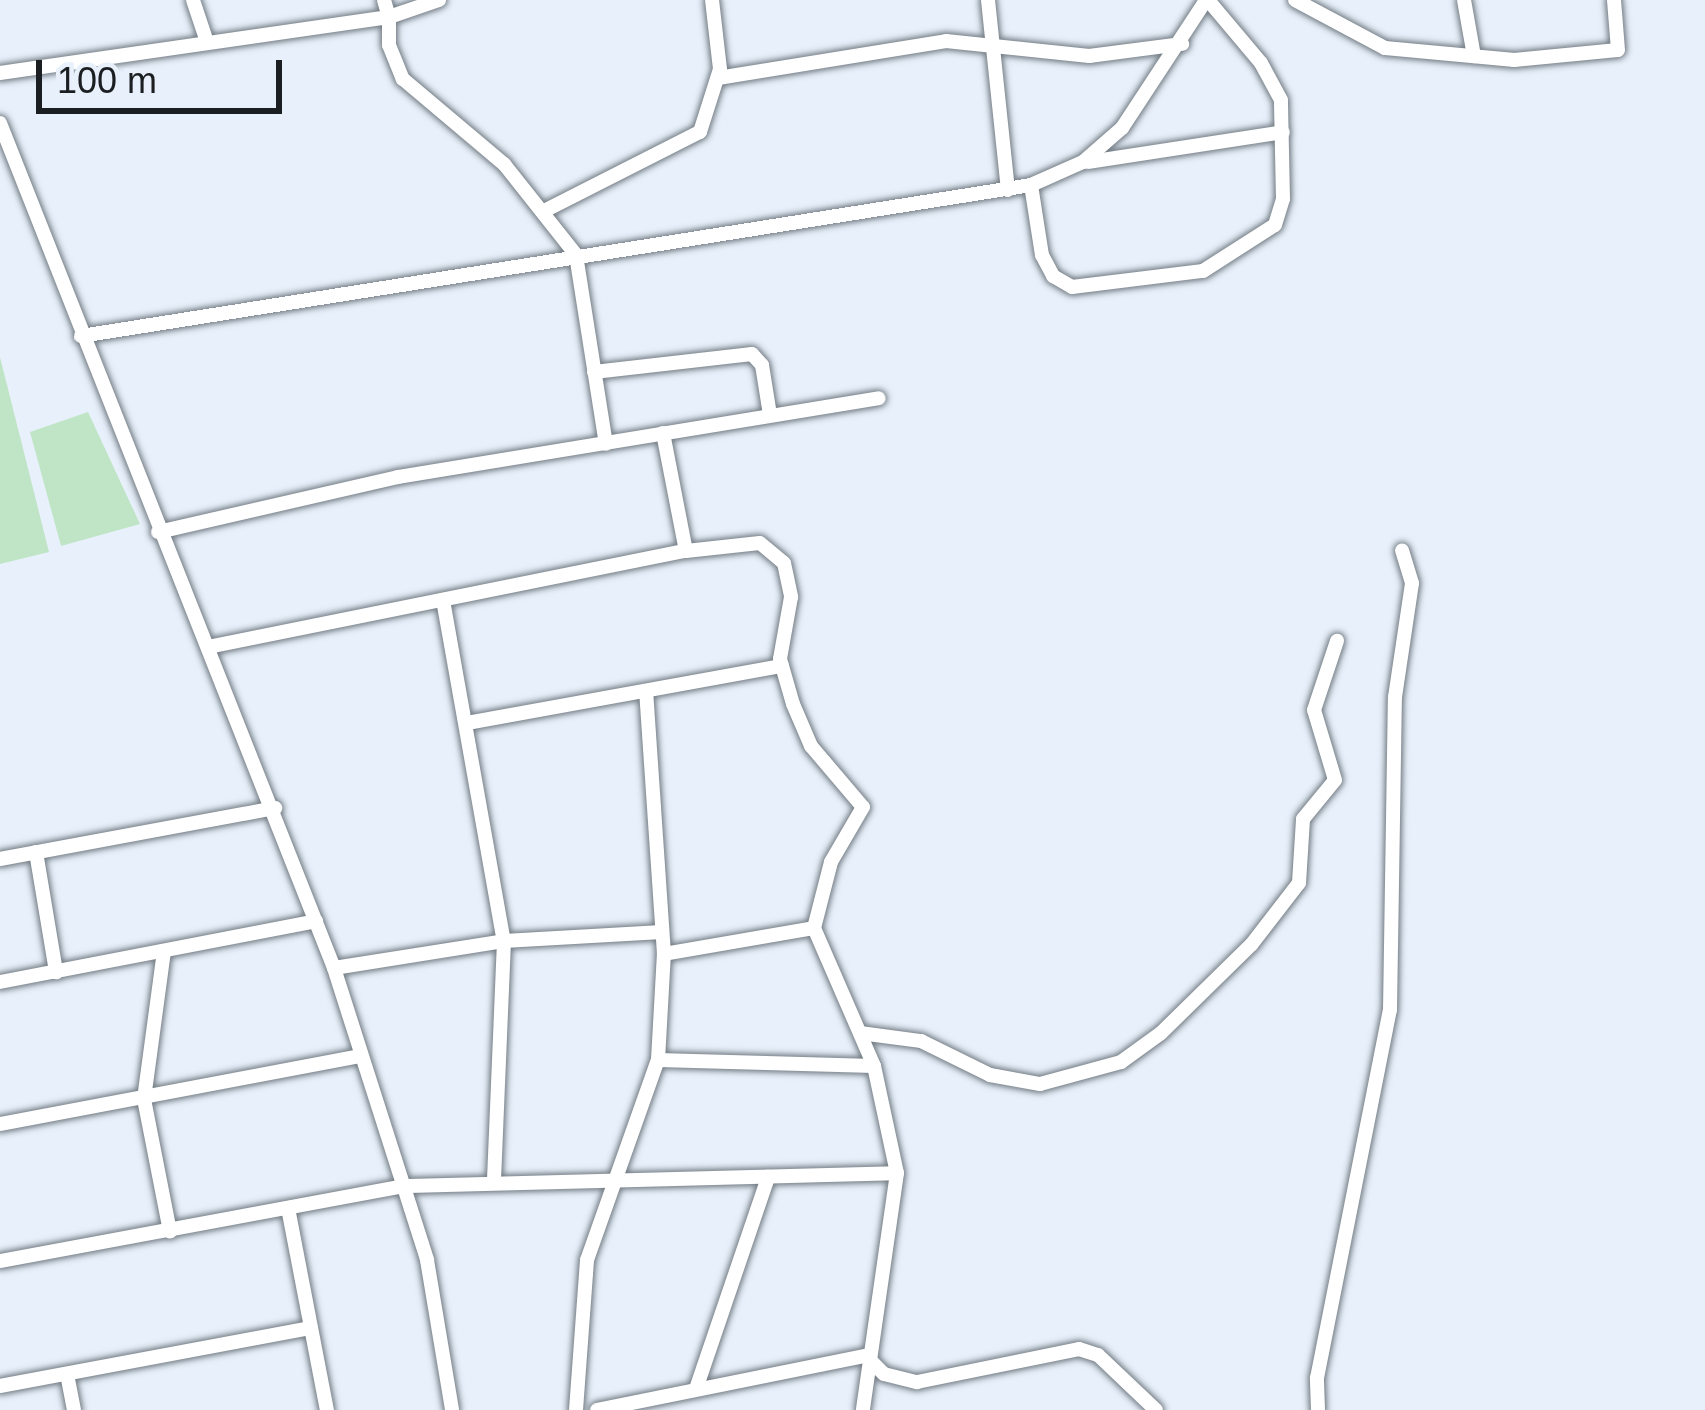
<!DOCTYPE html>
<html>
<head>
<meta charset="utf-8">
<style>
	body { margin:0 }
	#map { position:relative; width:1705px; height:1410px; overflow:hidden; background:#e8f1fb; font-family:Helvetica,sans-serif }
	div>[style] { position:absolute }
	.green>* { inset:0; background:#bfe5c6 }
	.roads { filter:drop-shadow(0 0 3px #737c84) drop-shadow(0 0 3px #737c84) }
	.minor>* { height:14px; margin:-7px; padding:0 7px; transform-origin:7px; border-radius:7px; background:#fff }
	span { translate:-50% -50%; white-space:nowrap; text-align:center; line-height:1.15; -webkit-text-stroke:10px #e8f1fb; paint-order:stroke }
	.scale { position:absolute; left:36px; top:60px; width:246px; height:54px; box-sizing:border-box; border:6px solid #1c1f22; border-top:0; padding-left:15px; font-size:36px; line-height:42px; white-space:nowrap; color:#1c1f22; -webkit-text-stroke:9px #e8f1fb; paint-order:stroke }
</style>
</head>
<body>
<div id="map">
	<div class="green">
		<i style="clip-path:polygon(0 357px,49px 552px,0 564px)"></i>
		<i style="clip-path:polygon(88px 412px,140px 524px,61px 546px,30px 432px)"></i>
	</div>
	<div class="roads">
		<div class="minor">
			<i style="left:193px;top:0;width:44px;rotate:71.6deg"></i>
			<i style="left:384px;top:0;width:18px;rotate:74deg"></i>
			<i style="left:389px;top:17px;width:53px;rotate:-18.8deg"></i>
			<i style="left:988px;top:0;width:191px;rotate:84deg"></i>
			<i style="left:1295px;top:0;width:102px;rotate:28.1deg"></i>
			<i style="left:1385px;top:48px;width:130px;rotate:5.3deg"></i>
			<i style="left:1514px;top:60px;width:104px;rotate:-5.5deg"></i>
			<i style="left:1618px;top:50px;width:50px;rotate:-94.6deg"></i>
			<i style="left:1464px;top:0;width:57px;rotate:79.9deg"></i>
			<i style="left:0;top:73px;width:393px;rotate:-8.2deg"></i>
			<i style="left:389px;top:17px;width:28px;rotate:90deg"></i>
			<i style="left:389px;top:45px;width:37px;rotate:68deg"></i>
			<i style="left:403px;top:79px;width:132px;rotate:40.1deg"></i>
			<i style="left:504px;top:164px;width:116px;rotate:51.6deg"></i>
			<i style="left:576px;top:255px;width:191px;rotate:81deg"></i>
			<i style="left:718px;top:78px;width:231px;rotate:-9.2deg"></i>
			<i style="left:946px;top:41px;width:144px;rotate:6deg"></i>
			<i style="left:1089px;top:56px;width:94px;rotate:-7.4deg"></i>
			<i style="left:0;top:123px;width:909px;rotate:68.43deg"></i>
			<i style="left:334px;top:968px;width:306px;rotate:72.3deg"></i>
			<i style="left:427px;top:1260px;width:152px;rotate:80.5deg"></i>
			<i style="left:1088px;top:162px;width:197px;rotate:-8.7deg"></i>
			<i style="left:1031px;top:185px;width:71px;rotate:81.1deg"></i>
			<i style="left:1042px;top:255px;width:24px;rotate:62deg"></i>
			<i style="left:1053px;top:276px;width:22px;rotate:30deg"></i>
			<i style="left:1072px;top:287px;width:132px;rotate:-7deg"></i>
			<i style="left:1203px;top:271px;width:85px;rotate:-32.6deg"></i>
			<i style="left:1275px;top:225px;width:27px;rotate:-73deg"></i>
			<i style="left:1283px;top:199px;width:99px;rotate:-91.2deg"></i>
			<i style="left:1281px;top:100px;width:42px;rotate:-118.4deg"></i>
			<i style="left:1261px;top:63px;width:82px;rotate:-130.1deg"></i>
			<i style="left:544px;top:211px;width:175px;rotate:-26.9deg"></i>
			<i style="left:700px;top:132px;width:66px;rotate:-72.4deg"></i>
			<i style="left:720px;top:69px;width:69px;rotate:-96.6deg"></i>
			<i style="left:81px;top:336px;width:962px;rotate:-9.03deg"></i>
			<i style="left:1031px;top:185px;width:57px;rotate:-23.9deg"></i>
			<i style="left:1083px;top:162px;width:52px;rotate:-41.1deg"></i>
			<i style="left:1122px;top:128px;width:153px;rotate:-56.7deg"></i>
			<i style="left:594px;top:372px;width:159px;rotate:-6.5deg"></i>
			<i style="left:752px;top:354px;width:15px;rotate:48deg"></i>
			<i style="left:762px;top:365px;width:51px;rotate:80.9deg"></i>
			<i style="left:663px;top:433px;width:120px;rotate:79deg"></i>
			<i style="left:158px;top:532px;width:246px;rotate:-12.9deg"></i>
			<i style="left:398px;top:477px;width:487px;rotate:-9.3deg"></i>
			<i style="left:443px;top:600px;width:346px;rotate:79.9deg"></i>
			<i style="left:504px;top:941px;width:242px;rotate:92.4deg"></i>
			<i style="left:208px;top:647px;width:488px;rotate:-11.4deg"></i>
			<i style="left:686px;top:551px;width:74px;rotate:-6.2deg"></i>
			<i style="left:760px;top:543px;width:31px;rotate:40deg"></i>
			<i style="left:784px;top:563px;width:35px;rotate:78deg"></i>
			<i style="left:791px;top:597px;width:63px;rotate:100.1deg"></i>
			<i style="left:780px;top:659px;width:47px;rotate:73.9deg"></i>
			<i style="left:793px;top:704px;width:46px;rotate:66.8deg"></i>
			<i style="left:811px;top:746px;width:80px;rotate:49.6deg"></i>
			<i style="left:863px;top:807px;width:64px;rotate:120.2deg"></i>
			<i style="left:831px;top:862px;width:68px;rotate:104.4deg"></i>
			<i style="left:814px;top:928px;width:150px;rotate:66.5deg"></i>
			<i style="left:874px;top:1066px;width:109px;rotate:77.9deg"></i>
			<i style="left:897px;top:1173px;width:239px;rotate:98.2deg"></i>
			<i style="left:467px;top:723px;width:320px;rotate:-10.3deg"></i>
			<i style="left:36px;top:852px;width:122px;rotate:80.5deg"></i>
			<i style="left:0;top:859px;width:280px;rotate:-10.5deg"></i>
			<i style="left:164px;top:951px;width:149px;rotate:97.7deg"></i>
			<i style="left:144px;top:1099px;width:135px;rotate:78.9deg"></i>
			<i style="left:664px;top:954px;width:152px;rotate:-9.8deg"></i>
			<i style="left:334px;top:968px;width:172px;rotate:-9deg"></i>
			<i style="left:504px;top:941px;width:158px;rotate:-3.3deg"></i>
			<i style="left:0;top:982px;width:322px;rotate:-10.9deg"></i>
			<i style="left:860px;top:1033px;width:62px;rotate:7.5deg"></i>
			<i style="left:921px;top:1041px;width:77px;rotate:26.2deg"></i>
			<i style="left:990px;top:1075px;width:51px;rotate:10.2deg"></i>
			<i style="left:1040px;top:1084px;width:84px;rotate:-15.2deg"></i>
			<i style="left:1121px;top:1062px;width:49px;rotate:-35.9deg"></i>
			<i style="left:1161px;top:1033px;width:126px;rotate:-44.4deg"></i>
			<i style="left:1251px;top:945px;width:78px;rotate:-52.3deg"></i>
			<i style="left:1299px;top:883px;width:64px;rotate:-86.4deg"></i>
			<i style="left:1303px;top:819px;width:50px;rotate:-50.6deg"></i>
			<i style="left:1335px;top:780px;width:73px;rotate:-106.7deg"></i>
			<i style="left:1314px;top:710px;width:73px;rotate:-71.6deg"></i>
			<i style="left:658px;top:1060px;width:216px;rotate:1.6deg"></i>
			<i style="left:0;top:1124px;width:367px;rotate:-10.7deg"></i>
			<i style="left:288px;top:1208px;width:206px;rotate:79.1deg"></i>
			<i style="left:0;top:1261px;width:413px;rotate:-10.5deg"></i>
			<i style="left:406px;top:1186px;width:491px;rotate:-1.5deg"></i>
			<i style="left:866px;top:1356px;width:25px;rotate:45deg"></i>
			<i style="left:884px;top:1374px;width:34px;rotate:14deg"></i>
			<i style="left:917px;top:1382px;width:165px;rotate:-11.5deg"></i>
			<i style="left:1079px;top:1349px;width:20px;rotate:18deg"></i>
			<i style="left:1098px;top:1355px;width:80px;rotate:43.5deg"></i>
			<i style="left:67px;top:1374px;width:37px;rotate:79deg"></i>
			<i style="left:0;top:1386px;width:315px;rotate:-10.6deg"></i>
			<i style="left:697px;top:1386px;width:221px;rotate:-71.2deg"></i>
			<i style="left:576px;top:1410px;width:150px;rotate:-85.8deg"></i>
			<i style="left:587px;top:1260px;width:212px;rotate:-70.5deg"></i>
			<i style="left:658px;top:1060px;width:106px;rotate:-86.8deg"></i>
			<i style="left:664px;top:954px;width:263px;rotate:-93.9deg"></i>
			<i style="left:597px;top:1410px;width:274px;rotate:-11.4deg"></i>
			<i style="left:1318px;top:1410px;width:32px;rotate:-92deg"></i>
			<i style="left:1317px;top:1378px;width:375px;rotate:-78.8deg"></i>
			<i style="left:1390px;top:1010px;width:313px;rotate:-89.1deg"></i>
			<i style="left:1395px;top:697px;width:115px;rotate:-81.5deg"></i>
			<i style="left:1412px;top:583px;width:34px;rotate:-107deg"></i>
		</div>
	</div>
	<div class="scale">100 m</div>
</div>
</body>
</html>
